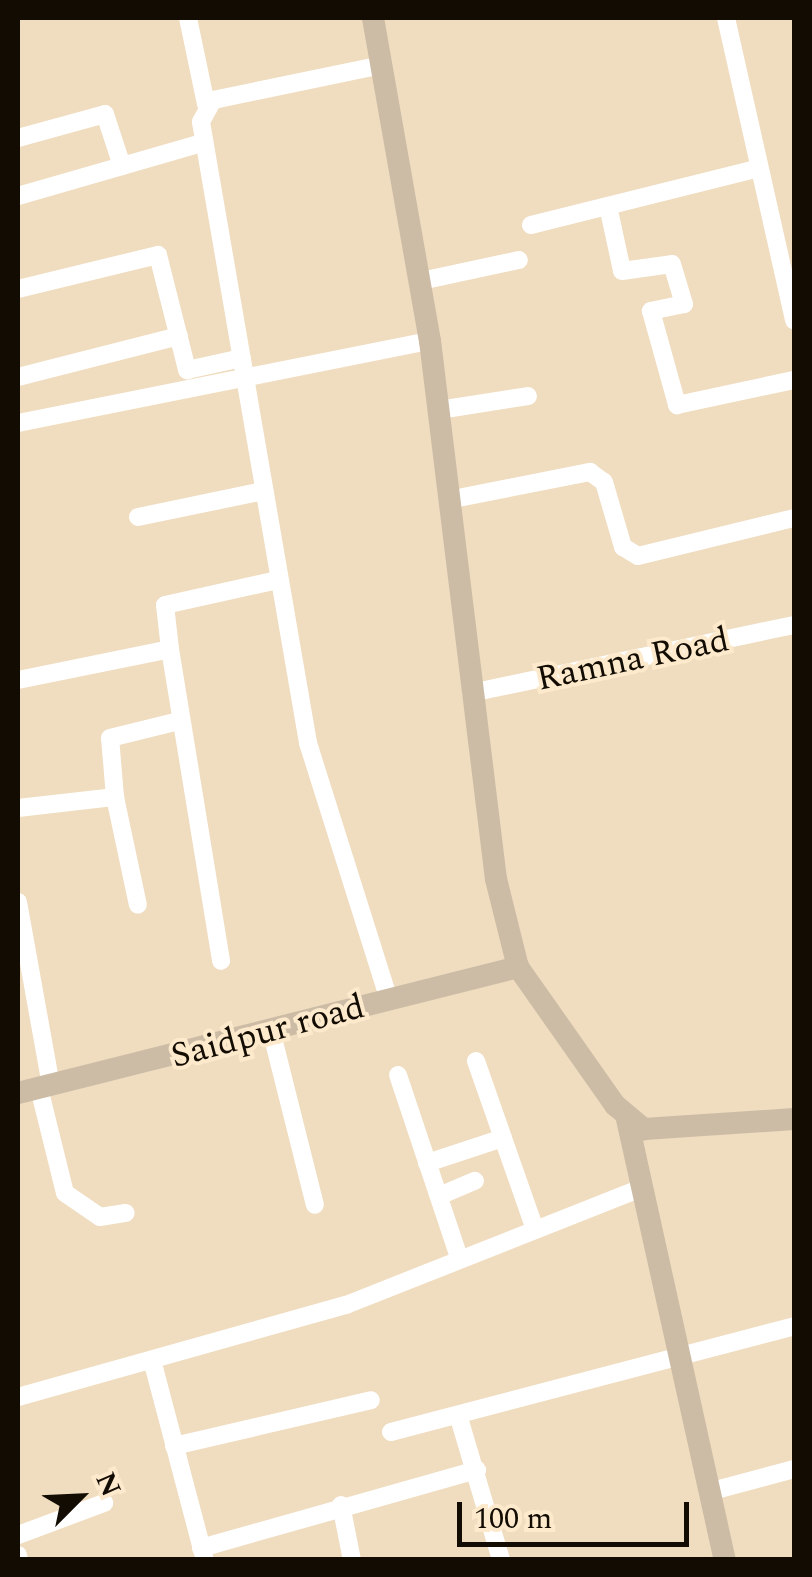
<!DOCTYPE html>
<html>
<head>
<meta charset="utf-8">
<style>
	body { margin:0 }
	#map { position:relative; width:812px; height:1577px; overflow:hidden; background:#f0dcbf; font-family:Spectral,serif }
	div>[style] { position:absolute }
	.minor>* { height:18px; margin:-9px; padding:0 9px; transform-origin:9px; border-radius:9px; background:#fff }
	.secondary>* { height:22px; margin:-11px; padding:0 11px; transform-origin:11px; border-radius:11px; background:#ccbca6 }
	span { translate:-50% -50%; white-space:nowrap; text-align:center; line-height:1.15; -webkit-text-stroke:8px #fde9cc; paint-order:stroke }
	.street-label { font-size:35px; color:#120c03 }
	.frame { position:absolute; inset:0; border:20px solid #120c03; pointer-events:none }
	.north { position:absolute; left:30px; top:1447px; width:100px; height:100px; -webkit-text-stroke:8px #fde9cc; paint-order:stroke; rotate:66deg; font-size:28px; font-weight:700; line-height:40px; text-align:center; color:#120c03 }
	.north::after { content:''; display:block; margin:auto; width:35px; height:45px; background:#120c03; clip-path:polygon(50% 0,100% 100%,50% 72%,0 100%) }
	.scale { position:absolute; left:457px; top:1502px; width:232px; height:45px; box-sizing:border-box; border:5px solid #120c03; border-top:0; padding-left:12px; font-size:30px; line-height:35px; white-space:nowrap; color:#120c03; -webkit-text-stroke:8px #fde9cc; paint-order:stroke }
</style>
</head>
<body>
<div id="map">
	<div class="minor">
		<i style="left:188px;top:18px;width:88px;rotate:78.2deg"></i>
		<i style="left:726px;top:18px;width:310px;rotate:77.3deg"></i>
		<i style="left:382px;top:65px;width:173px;rotate:168.3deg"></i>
		<i style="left:213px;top:100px;width:25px;rotate:119deg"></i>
		<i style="left:201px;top:122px;width:630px;rotate:80.22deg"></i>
		<i style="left:308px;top:743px;width:269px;rotate:72.5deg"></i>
		<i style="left:18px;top:138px;width:90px;rotate:-15.4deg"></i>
		<i style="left:105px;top:114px;width:55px;rotate:71.9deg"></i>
		<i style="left:18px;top:196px;width:191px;rotate:-16.1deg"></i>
		<i style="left:608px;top:206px;width:66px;rotate:77.8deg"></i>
		<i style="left:622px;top:271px;width:50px;rotate:-8deg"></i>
		<i style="left:672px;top:264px;width:42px;rotate:73.3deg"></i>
		<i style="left:684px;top:304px;width:34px;rotate:168deg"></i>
		<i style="left:651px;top:311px;width:98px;rotate:74.5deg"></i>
		<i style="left:677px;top:405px;width:120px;rotate:-12.1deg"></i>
		<i style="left:531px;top:225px;width:231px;rotate:-14deg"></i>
		<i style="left:421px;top:281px;width:100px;rotate:-12.1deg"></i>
		<i style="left:18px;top:289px;width:144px;rotate:-13.7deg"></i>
		<i style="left:158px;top:255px;width:119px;rotate:75.8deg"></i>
		<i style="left:187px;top:370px;width:56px;rotate:-12.3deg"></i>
		<i style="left:18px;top:377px;width:166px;rotate:-14.3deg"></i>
		<i style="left:439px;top:410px;width:90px;rotate:-8.9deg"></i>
		<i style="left:18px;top:423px;width:420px;rotate:-11.3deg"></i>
		<i style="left:448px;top:500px;width:145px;rotate:-11.2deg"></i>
		<i style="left:590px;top:472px;width:17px;rotate:36deg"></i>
		<i style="left:604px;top:482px;width:68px;rotate:73.7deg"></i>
		<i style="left:623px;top:547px;width:17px;rotate:31deg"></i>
		<i style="left:638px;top:556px;width:161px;rotate:-13.7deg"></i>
		<i style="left:138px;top:517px;width:129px;rotate:-11.7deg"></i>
		<i style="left:170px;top:649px;width:44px;rotate:-96.5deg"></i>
		<i style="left:165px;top:605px;width:116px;rotate:-12.5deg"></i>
		<i style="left:18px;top:680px;width:155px;rotate:-11.5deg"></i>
		<i style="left:170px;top:649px;width:316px;rotate:80.7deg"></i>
		<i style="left:471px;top:693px;width:330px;rotate:-11.9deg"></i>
		<i style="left:115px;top:797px;width:59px;rotate:-94.8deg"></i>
		<i style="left:110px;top:738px;width:71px;rotate:-13.8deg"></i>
		<i style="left:18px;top:808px;width:98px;rotate:-6.5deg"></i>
		<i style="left:115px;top:797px;width:110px;rotate:78deg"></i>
		<i style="left:18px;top:902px;width:187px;rotate:79.8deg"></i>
		<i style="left:272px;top:1034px;width:176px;rotate:75.9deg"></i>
		<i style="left:476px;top:1061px;width:173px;rotate:70.7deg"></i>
		<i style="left:398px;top:1075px;width:189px;rotate:71.5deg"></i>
		<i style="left:39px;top:1088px;width:108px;rotate:76.1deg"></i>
		<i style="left:65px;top:1193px;width:42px;rotate:34.4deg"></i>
		<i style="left:100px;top:1217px;width:26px;rotate:-9deg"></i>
		<i style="left:427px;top:1163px;width:80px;rotate:-18.2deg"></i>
		<i style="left:439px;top:1196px;width:39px;rotate:-23deg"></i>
		<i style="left:152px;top:1360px;width:207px;rotate:75.2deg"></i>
		<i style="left:18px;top:1397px;width:341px;rotate:-15.7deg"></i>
		<i style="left:346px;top:1305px;width:312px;rotate:-21.6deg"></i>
		<i style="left:459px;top:1418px;width:148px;rotate:73.5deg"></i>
		<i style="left:391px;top:1432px;width:417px;rotate:-14.7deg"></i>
		<i style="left:174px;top:1446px;width:202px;rotate:-13.1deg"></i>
		<i style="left:712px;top:1491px;width:85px;rotate:-15deg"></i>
		<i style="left:341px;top:1505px;width:56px;rotate:78.7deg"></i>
		<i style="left:18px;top:1535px;width:92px;rotate:-20.4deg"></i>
		<i style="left:201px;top:1548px;width:287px;rotate:-15.8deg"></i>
		<i style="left:18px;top:1555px;width:5px;rotate:79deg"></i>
	</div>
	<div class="secondary">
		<i style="left:373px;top:18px;width:328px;rotate:80deg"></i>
		<i style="left:430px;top:341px;width:542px;rotate:83.01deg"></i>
		<i style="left:496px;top:879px;width:91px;rotate:76deg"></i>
		<i style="left:518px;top:967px;width:169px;rotate:54.9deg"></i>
		<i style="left:615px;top:1105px;width:38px;rotate:40deg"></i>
		<i style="left:644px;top:1129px;width:150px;rotate:-3.8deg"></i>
		<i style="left:18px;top:1093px;width:516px;rotate:-14.14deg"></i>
		<i style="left:627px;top:1119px;width:452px;rotate:77.5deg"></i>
	</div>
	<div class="street-label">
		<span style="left:633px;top:660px;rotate:-12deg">Ramna Road</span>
		<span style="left:268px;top:1032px;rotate:-15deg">Saidpur road</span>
	</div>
	<div class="frame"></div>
	<div class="north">N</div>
	<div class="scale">100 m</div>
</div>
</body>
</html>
